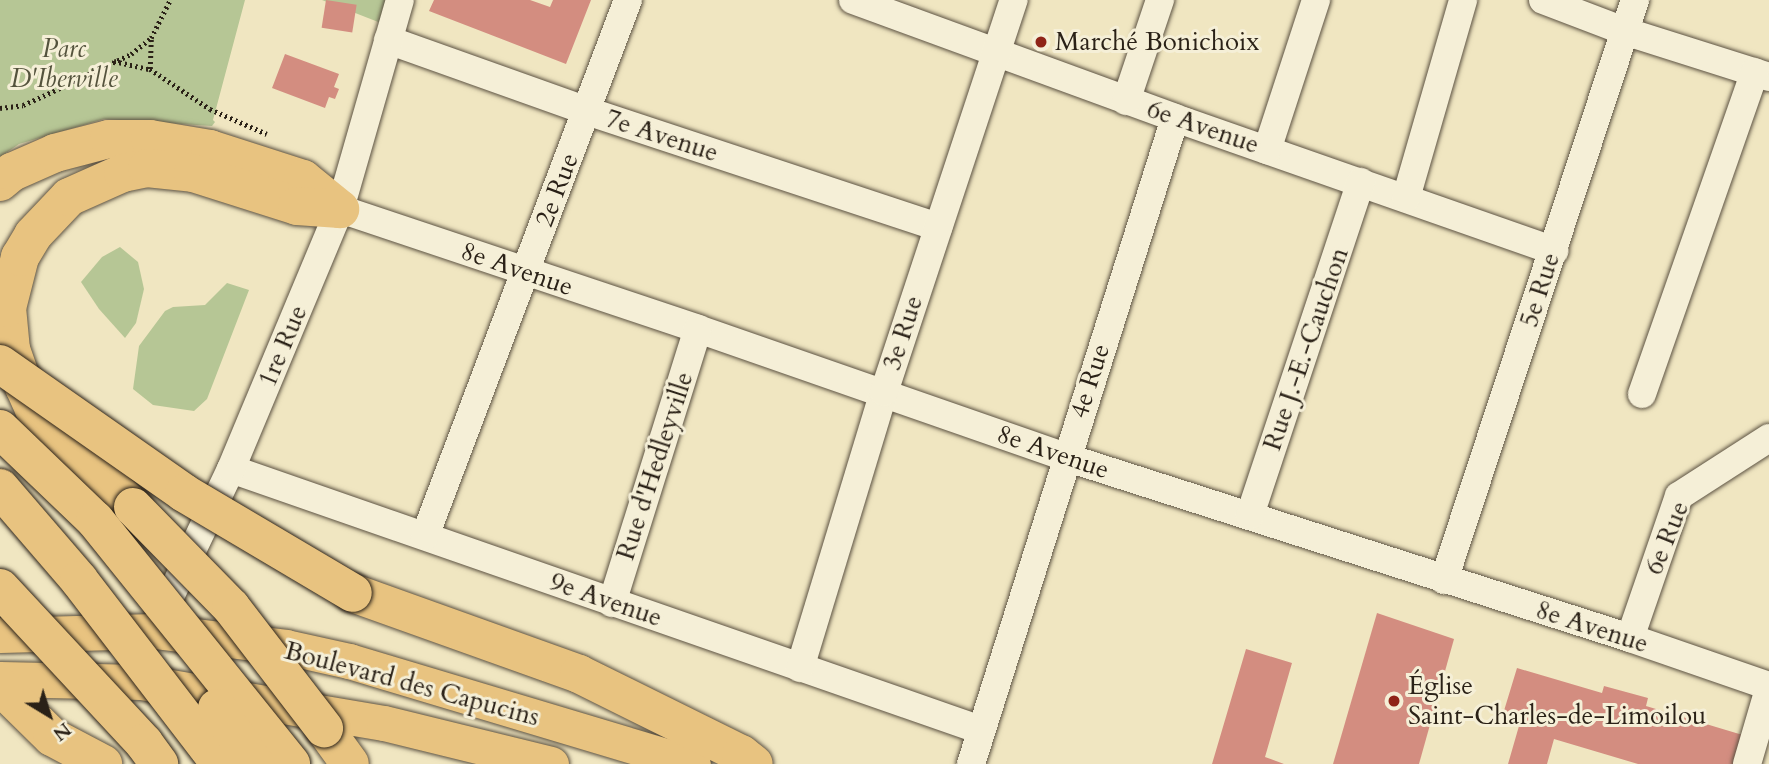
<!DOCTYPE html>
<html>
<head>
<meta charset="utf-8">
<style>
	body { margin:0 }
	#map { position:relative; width:1769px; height:764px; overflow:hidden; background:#f0e6c1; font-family:Cardo,serif }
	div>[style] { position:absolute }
	.green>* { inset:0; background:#b6c695 }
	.building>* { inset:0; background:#d38d80; transform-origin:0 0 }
	.path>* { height:4.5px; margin-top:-2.25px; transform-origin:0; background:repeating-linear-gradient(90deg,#2a2117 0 2px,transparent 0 5.5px) }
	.roads { filter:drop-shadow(0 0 2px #5c5242) drop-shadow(0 0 2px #5c5242) }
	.minor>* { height:28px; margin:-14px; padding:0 14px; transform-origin:14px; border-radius:14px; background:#f5efd7 }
	.major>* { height:35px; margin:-17.5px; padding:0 17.5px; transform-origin:17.5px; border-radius:17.5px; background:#e8c380 }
	.highway>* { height:38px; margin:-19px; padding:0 19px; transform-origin:19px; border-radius:19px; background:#e8c380 }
	.bridges { filter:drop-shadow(0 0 2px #2a2117) drop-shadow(0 0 2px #2a2117) }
	.highway-bridge>* { height:38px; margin:-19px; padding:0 19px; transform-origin:19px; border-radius:19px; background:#e8c380 }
	.dots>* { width:19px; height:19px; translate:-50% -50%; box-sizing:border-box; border:4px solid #f5efd7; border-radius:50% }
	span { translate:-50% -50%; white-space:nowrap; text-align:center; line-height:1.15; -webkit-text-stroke:6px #f5efd7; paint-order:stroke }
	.poi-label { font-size:26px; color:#2a2117 }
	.left { translate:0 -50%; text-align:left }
	.park-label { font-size:26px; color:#54533d; font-style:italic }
	.street-label { font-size:26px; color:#2a2117 }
	.north { position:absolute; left:14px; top:680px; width:70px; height:70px; -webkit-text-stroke:5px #f5efd7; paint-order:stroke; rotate:142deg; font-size:19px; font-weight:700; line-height:28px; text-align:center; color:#2a2117 }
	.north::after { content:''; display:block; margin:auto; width:24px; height:32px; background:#2a2117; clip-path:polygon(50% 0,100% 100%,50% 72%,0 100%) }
</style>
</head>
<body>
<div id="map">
	<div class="green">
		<i style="clip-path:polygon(0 0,245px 0,213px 120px,215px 122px,212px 126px,104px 119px,19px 144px,0 157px)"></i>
		<i style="clip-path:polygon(322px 0,400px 0,391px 27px)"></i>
		<i style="clip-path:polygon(120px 247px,138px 262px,144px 289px,136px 323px,125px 338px,99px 309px,81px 282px,102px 257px)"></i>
		<i style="clip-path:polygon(227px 283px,249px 290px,207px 399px,194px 411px,153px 405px,133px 389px,139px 346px,165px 311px,173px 307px,205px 305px)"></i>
	</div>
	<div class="building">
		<i style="left:326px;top:0;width:31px;height:28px;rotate:9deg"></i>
		<i style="clip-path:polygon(434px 0,530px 0,550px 7px,553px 0,591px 0,566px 64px,429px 11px)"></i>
		<i style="clip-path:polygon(285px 54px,339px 74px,334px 87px,339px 89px,335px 99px,329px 97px,325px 108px,272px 88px)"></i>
		<i style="clip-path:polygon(1377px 613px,1454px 639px,1419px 764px,1333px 764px)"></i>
		<i style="clip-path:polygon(1246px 649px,1292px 663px,1265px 757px,1284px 764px,1212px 764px)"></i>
		<i style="clip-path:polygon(1517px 668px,1602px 693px,1604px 686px,1648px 698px,1646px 706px,1746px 736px,1737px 764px,1638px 764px,1554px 739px,1547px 764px,1508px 764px,1521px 719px,1503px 714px)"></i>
	</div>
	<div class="path">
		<i style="left:114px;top:61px;width:37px;rotate:13deg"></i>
		<i style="left:150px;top:69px;width:72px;rotate:33.7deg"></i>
		<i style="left:210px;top:109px;width:62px;rotate:23.7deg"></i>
		<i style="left:150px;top:69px;width:30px;rotate:-88deg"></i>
		<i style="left:0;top:108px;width:23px;rotate:-7deg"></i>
		<i style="left:23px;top:105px;width:22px;rotate:-24deg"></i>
		<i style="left:43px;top:96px;width:98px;rotate:-25.5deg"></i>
		<i style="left:131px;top:54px;width:26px;rotate:-39deg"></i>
		<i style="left:151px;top:38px;width:42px;rotate:-63.4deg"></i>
	</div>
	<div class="roads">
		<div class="minor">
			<i style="left:853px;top:0;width:343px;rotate:20.1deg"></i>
			<i style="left:1175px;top:118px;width:402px;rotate:19.3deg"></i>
			<i style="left:1543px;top:0;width:87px;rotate:20.9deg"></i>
			<i style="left:1624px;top:31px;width:152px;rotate:17.6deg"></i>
			<i style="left:388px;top:40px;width:211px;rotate:19.6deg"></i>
			<i style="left:587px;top:111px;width:370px;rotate:18.3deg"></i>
			<i style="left:1126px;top:101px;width:107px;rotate:-71.4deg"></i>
			<i style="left:1267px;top:150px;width:158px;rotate:-71.9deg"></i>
			<i style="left:1406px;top:198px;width:206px;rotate:-73.9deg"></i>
			<i style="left:340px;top:209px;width:378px;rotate:18.5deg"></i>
			<i style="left:698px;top:329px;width:389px;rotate:19.2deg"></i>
			<i style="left:1065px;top:457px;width:593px;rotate:17.76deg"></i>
			<i style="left:1630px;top:638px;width:147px;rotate:19.1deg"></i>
			<i style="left:1642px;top:394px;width:341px;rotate:-70.7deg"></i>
			<i style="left:231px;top:469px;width:794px;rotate:19.19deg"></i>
			<i style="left:1250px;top:515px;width:351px;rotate:-71.6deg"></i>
			<i style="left:425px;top:536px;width:573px;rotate:-69.26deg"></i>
			<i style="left:1444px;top:580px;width:611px;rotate:-71.77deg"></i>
			<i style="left:612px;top:603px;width:287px;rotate:-72.6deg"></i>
			<i style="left:158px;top:622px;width:170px;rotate:-64.5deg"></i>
			<i style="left:231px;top:469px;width:282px;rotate:-67.3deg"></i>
			<i style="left:340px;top:209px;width:217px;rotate:-74deg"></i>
			<i style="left:1630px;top:638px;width:150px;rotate:-71deg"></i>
			<i style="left:1679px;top:496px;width:107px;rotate:-32.8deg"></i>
			<i style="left:800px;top:668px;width:288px;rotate:-73.1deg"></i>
			<i style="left:884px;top:392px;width:413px;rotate:-71.7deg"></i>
			<i style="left:971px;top:764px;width:677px;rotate:-72.47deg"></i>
			<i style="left:1747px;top:764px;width:78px;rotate:-73.7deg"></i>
		</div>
		<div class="major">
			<i style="left:0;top:635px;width:154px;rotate:-1.5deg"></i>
			<i style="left:154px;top:631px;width:133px;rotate:6.9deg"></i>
			<i style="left:286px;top:647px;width:65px;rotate:12.5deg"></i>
			<i style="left:349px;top:661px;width:359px;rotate:16.7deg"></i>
			<i style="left:0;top:679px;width:141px;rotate:1.2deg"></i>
			<i style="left:141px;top:682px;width:246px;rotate:9.6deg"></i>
			<i style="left:384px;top:723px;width:172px;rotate:13.8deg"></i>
		</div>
		<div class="highway">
			<i style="left:0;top:182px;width:16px;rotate:-40deg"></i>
			<i style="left:12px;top:172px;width:47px;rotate:-23.8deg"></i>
			<i style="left:55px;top:153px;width:56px;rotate:-14.5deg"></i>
			<i style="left:109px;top:139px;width:41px"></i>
			<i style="left:150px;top:139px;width:61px;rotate:9.5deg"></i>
			<i style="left:210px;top:149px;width:98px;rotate:17.9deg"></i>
			<i style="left:303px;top:179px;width:48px;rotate:39deg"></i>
			<i style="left:133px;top:507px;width:115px;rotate:-136.4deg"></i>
			<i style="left:50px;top:428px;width:25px;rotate:-130deg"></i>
			<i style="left:34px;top:409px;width:24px;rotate:-114deg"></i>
			<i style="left:24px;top:387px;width:39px;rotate:-109deg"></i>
			<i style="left:11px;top:350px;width:42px;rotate:-95.4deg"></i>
			<i style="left:7px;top:308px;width:53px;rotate:-75.7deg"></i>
			<i style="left:20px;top:257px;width:26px;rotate:-59deg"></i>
			<i style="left:33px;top:235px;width:52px;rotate:-46.5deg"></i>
			<i style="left:69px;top:197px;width:59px;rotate:-24deg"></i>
			<i style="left:123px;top:173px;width:25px;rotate:-12deg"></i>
			<i style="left:147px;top:168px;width:46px;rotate:6.2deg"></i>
			<i style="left:193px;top:173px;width:109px;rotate:17.6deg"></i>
			<i style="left:297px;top:206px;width:43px;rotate:4deg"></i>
			<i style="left:353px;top:593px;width:240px;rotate:19.7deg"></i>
			<i style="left:579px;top:674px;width:181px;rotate:26.3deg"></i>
			<i style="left:741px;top:754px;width:16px;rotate:38deg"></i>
			<i style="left:0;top:686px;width:73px;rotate:44.4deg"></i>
			<i style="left:52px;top:737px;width:58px;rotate:27.9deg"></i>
			<i style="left:324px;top:728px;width:44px;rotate:54.2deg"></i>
		</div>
	</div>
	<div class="bridges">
		<div class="highway-bridge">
			<i style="left:0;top:364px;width:225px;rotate:35deg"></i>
			<i style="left:184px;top:493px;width:196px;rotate:30.6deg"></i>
			<i style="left:0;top:429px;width:132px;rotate:43.8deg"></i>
			<i style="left:95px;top:520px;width:313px;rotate:51.2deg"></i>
			<i style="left:0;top:488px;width:121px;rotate:49.3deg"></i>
			<i style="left:79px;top:580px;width:232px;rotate:52.5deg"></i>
			<i style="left:133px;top:507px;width:140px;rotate:45.6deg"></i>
			<i style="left:231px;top:607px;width:153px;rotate:52.5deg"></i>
			<i style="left:0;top:588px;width:212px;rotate:47.1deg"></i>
			<i style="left:144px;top:743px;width:26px;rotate:54deg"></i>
			<i style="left:217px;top:708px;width:68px;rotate:55.8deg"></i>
		</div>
	</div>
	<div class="dots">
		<i style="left:1041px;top:42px;background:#8f2418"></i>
		<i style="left:1394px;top:701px;background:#8f2418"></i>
	</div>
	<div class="poi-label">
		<span class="left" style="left:1055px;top:42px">Marché Bonichoix</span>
		<span class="left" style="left:1408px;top:701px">Église<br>Saint-Charles-de-Limoilou</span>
	</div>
	<div class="park-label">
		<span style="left:64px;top:64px">Parc<br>D'Iberville</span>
	</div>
	<div class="street-label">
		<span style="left:1203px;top:127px;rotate:19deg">6e Avenue</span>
		<span style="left:662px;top:136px;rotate:18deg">7e Avenue</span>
		<span style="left:557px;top:190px;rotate:-69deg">2e Rue</span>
		<span style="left:517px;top:269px;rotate:19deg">8e Avenue</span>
		<span style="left:1540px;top:290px;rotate:-72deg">5e Rue</span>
		<span style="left:903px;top:333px;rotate:-72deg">3e Rue</span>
		<span style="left:283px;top:346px;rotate:-67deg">1re Rue</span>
		<span style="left:1306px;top:349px;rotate:-71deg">Rue J.-E.-Cauchon</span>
		<span style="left:1090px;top:381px;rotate:-72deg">4e Rue</span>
		<span style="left:1053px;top:452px;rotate:19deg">8e Avenue</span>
		<span style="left:655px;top:466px;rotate:-72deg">Rue d'Hedleyville</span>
		<span style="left:1667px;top:538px;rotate:-68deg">6e Rue</span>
		<span style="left:606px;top:600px;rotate:19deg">9e Avenue</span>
		<span style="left:1592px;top:627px;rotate:18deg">8e Avenue</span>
		<span style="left:412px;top:684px;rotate:15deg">Boulevard des Capucins</span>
	</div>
	<div class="north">N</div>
</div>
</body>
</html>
